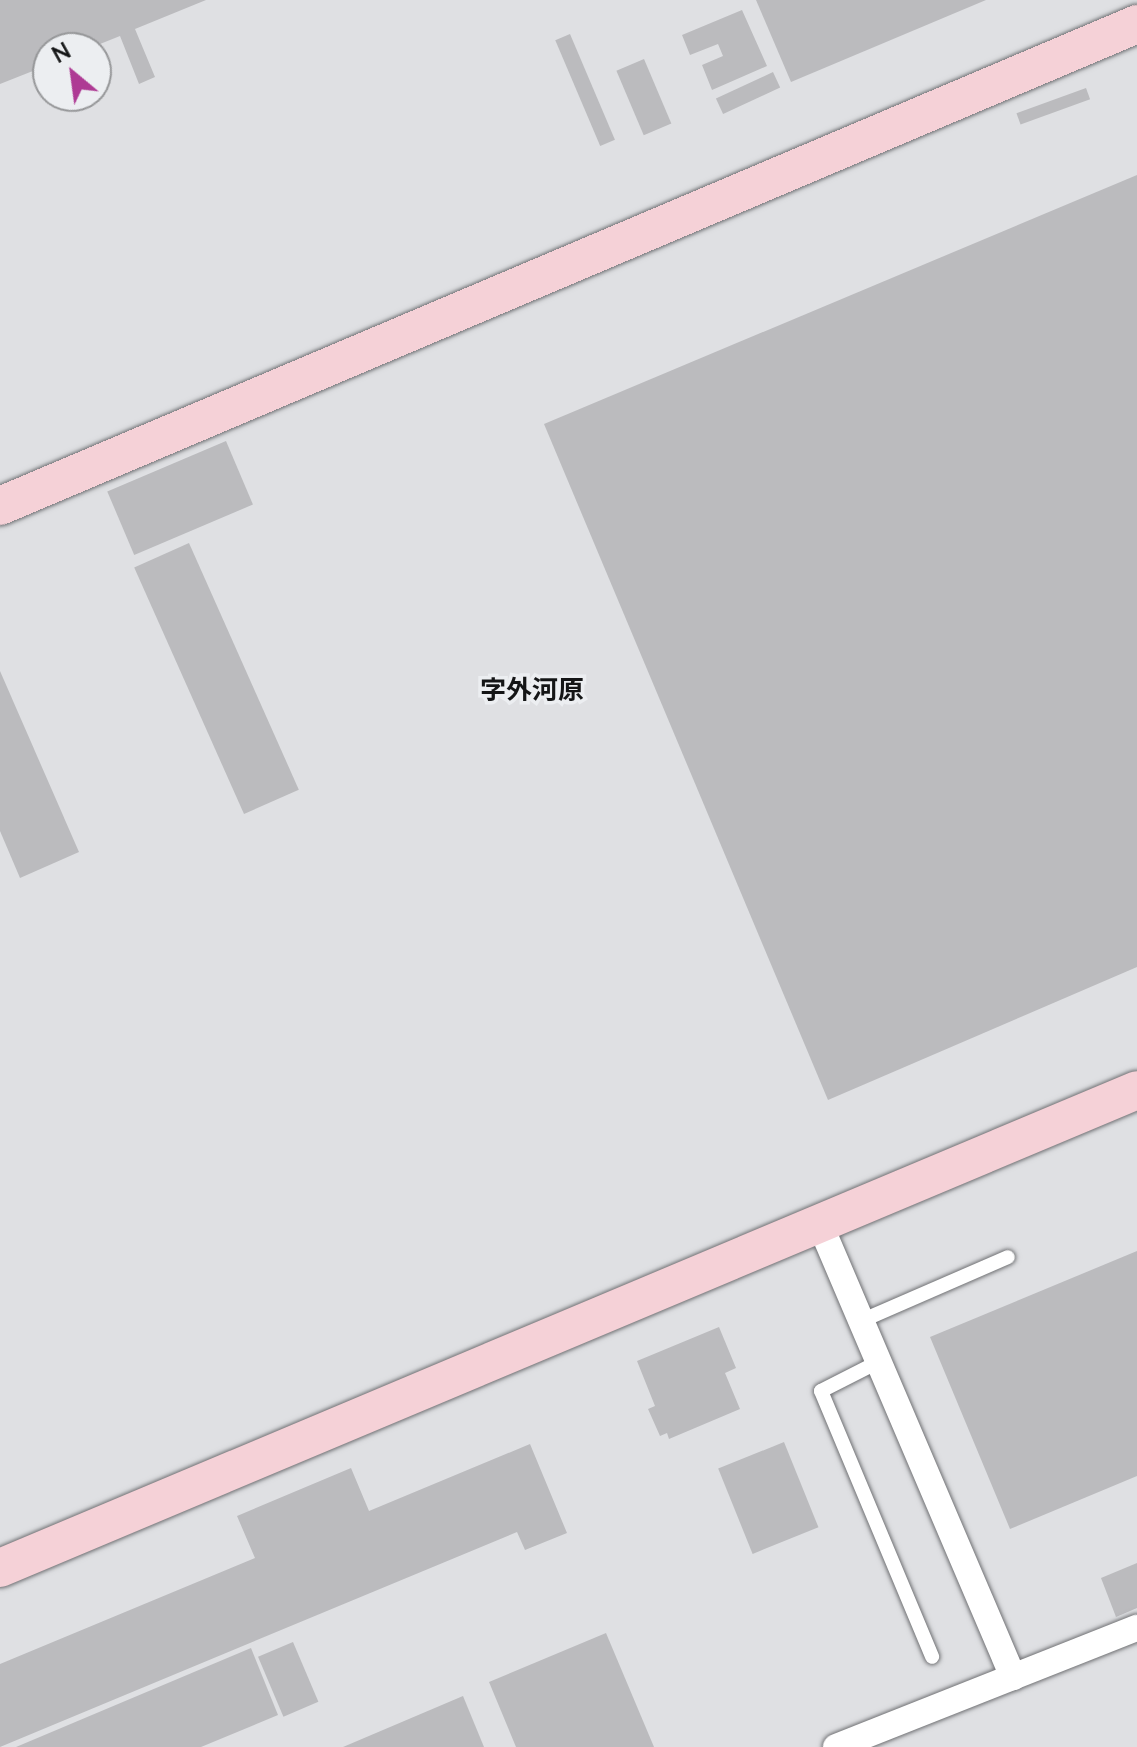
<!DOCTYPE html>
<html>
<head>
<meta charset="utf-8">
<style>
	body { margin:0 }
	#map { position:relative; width:1137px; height:1747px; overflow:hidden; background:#dfe0e3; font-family:Lato,"Noto Sans JP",sans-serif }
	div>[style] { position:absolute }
	.building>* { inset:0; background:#bbbbbe; transform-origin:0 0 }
	.roads { filter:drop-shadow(0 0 2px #707174) drop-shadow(0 0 2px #707174) }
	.lane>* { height:14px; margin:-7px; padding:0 7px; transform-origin:7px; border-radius:7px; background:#fff }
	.street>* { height:26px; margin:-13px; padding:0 13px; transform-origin:13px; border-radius:13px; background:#fff }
	.secondary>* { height:38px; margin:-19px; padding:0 19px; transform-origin:19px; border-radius:19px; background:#f5d1d7 }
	span { translate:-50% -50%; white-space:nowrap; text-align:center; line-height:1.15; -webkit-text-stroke:7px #eceef1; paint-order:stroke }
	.quarter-label { font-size:26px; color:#141516; font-weight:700 }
	.north { position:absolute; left:32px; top:32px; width:80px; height:80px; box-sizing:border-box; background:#eceef1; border:2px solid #969799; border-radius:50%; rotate:331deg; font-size:22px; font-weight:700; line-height:32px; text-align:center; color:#141516 }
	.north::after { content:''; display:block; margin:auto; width:28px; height:36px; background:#ae3a94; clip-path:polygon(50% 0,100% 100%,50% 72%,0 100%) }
</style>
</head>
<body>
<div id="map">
	<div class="building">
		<i style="clip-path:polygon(0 0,206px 0,135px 29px,155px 77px,139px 84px,120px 36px,90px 48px,48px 48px,48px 65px,0 84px)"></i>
		<i style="clip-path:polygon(756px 0,986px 0,791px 82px)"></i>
		<i style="clip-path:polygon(742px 10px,767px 66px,712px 90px,702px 65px,723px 56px,718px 44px,690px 55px,682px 35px)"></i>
		<i style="left:570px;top:34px;width:115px;height:16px;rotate:67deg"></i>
		<i style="left:644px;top:59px;width:70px;height:30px;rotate:67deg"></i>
		<i style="left:773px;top:72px;width:17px;height:63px;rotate:65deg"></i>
		<i style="left:1086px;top:88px;width:12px;height:74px;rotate:70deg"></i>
		<i style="clip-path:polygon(1137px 175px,1137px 967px,828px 1100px,544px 424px)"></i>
		<i style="left:226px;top:441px;width:69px;height:129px;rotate:67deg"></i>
		<i style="left:189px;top:543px;width:270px;height:60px;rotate:66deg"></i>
		<i style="clip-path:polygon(0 671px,79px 852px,20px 878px,0 831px)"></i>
		<i style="clip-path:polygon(1137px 1251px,1137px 1476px,1010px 1529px,930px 1337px)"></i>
		<i style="clip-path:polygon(719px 1327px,736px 1368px,725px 1373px,740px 1409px,669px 1439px,667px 1433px,660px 1436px,648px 1409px,655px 1406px,637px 1361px)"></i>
		<i style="left:784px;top:1442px;width:92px;height:71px;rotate:68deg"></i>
		<i style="clip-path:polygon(530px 1444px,567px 1533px,525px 1550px,517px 1532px,0 1747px,0 1664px,255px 1558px,237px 1516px,351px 1468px,369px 1511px)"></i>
		<i style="clip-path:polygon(1137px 1563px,1137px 1608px,1116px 1617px,1101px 1578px)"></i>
		<i style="clip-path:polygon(606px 1633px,654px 1747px,516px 1747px,489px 1682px)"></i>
		<i style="left:293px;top:1642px;width:65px;height:38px;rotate:67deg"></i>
		<i style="clip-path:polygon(251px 1648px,278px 1715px,201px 1747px,16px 1747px)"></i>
		<i style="clip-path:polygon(463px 1696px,484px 1747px,343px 1747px)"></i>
	</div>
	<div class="roads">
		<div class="lane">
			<i style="left:861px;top:1321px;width:160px;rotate:-23.5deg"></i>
			<i style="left:878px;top:1362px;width:64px;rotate:153deg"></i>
			<i style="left:821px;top:1391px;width:288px;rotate:67.3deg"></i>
		</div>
		<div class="street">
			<i style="left:819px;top:1222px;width:495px;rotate:66.9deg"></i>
			<i style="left:836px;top:1747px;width:324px;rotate:-21.6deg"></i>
		</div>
		<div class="secondary">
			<i style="left:0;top:506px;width:1235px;rotate:-22.97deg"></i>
			<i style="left:0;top:1568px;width:1233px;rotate:-22.8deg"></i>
		</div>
	</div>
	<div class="quarter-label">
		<span style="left:532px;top:690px">字外河原</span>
	</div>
	<div class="north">N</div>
</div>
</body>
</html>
